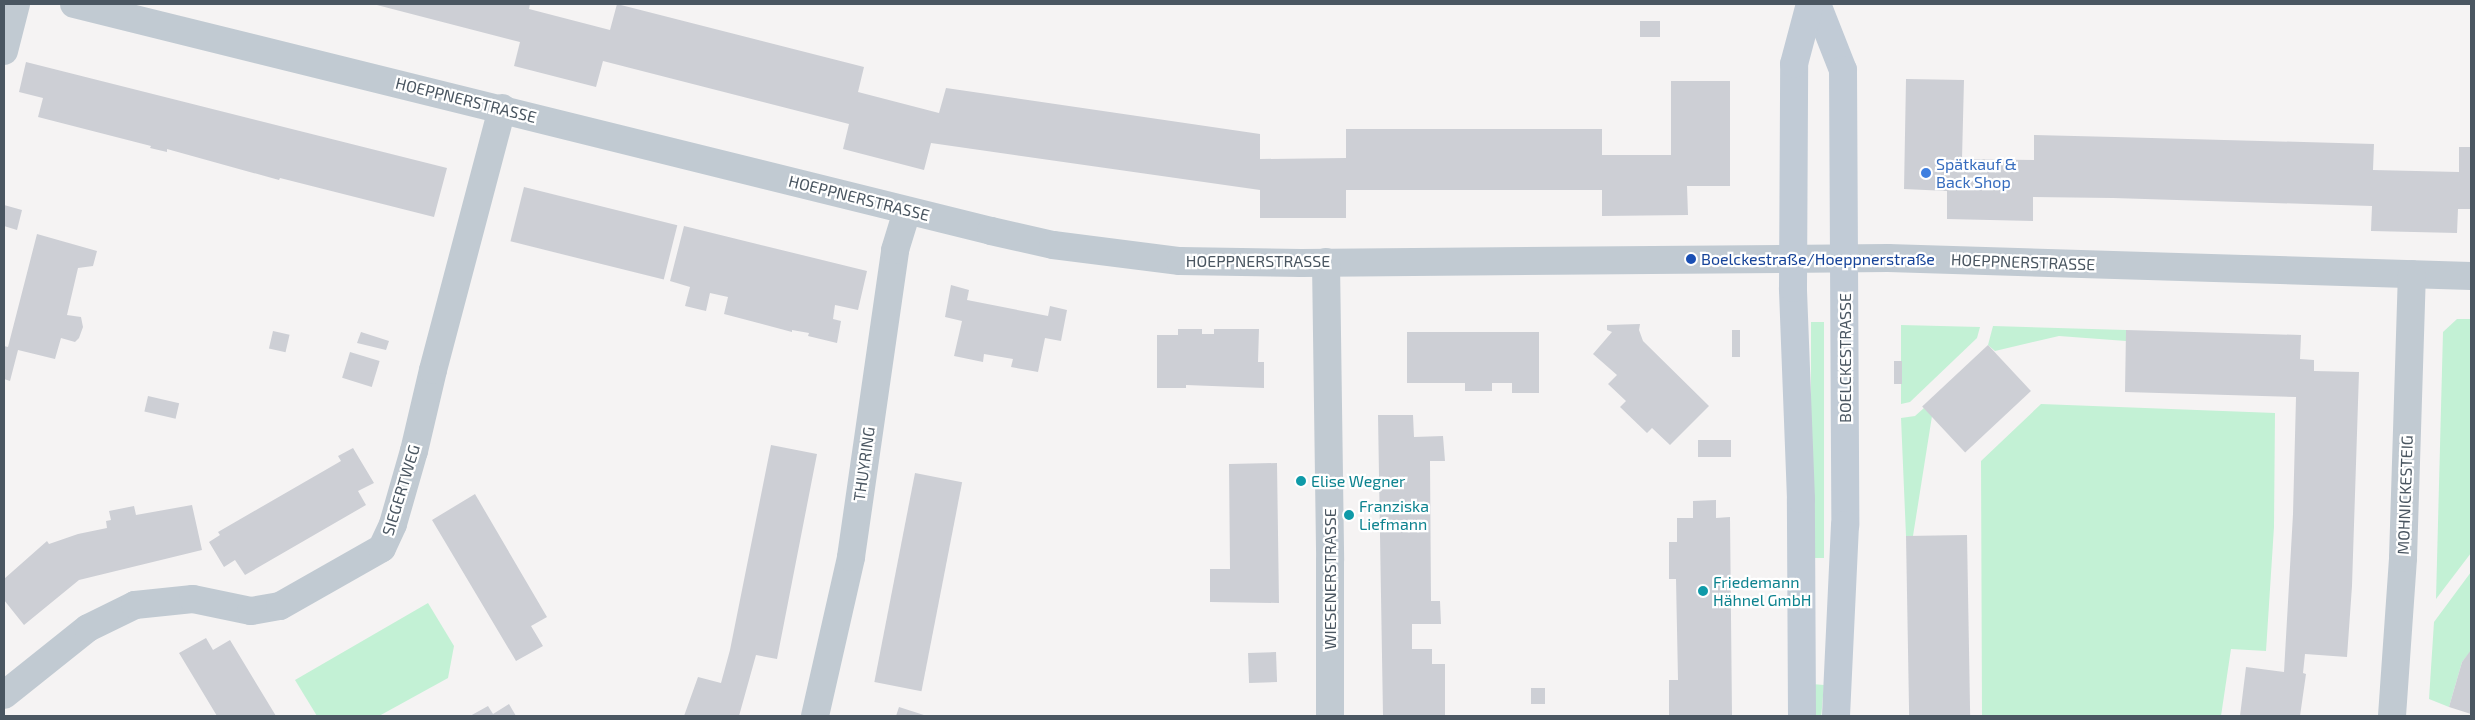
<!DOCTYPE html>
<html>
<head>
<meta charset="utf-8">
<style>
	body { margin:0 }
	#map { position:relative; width:2475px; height:720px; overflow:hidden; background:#f5f3f3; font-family:"Exo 2",sans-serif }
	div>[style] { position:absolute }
	.green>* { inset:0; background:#c3f1d5; transform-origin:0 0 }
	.building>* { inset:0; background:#cdcfd5; transform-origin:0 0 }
	.street>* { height:28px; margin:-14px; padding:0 14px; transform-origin:14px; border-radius:14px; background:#c1cad2 }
	.secondary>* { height:28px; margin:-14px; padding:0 14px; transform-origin:14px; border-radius:14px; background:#c1cbd6 }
	.dots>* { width:14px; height:14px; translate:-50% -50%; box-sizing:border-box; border:2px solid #fff; border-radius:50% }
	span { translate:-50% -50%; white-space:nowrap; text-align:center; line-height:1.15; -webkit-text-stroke:4.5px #fff; paint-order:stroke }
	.street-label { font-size:16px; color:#4a5661 }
	.shop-label { font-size:16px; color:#366cbe }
	.left { translate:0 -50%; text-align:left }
	.transit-label { font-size:16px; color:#164399 }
	.culture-label { font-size:16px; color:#0d838f }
	.frame { position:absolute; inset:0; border:5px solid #4a5661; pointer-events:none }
</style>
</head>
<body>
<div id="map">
	<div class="green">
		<i style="clip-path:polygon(2457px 319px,2471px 319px,2471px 553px,2436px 599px,2443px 332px)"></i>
		<i style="left:1811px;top:322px;width:13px;height:236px"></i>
		<i style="clip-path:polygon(1901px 325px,1980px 327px,1977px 338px,1910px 402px,1901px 404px)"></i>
		<i style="clip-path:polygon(1993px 326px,2126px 330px,2126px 341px,2059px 336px,1995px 351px,1988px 345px)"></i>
		<i style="clip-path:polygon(2041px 404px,2275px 413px,2274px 527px,2266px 651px,2231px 649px,2221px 716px,1982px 716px,1981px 461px)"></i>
		<i style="clip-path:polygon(1924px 408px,1932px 416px,1913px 536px,1906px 536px,1901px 418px,1915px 416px)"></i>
		<i style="clip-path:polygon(2471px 572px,2471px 651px,2462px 662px,2449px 707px,2429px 699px,2434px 622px)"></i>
		<i style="clip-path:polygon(428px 603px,454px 646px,448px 678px,379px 716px,317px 716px,295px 680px)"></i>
		<i style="left:1812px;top:684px;width:12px;height:32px;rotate:5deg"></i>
	</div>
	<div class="building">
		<i style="clip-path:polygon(373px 4px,530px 4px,529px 9px,610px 30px,617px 4px,864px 67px,858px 92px,939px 113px,946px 88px,1260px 134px,1260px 159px,1346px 158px,1346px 129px,1602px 129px,1602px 155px,1671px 155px,1671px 81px,1730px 81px,1730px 186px,1687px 186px,1688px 215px,1602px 216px,1602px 190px,1346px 190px,1346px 218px,1260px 218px,1260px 190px,931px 143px,924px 170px,843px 149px,849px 124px,603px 61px,596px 87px,514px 66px,520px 42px)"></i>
		<i style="left:1640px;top:21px;width:20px;height:16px"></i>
		<i style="clip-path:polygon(26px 62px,447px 168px,434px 217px,280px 178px,279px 180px,167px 149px,167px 152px,150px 148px,151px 146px,38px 117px,43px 98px,19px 92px)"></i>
		<i style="clip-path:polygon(1906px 79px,1964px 80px,1962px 159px,2034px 160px,2034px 135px,2115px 137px,2374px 144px,2373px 170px,2459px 172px,2459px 147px,2471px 147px,2471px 209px,2458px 209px,2457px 233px,2371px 231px,2372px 206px,2113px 198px,2033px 197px,2033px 221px,1947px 219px,1947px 191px,1904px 189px)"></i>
		<i style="left:524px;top:187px;width:158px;height:56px;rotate:14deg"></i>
		<i style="clip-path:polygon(4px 205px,22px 210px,17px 230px,4px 226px)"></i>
		<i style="clip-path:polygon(684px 226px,867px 271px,858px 310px,835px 305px,833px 319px,841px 321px,837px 343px,808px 336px,809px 333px,792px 330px,792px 332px,724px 314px,728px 297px,710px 293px,706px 311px,685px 306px,690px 287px,670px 281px)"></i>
		<i style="clip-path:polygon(37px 234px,97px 251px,93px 266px,78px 268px,67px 315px,81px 317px,83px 327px,79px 338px,75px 342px,61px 338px,55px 359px,18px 350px,10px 381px,4px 379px,4px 346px,8px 347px)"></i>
		<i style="clip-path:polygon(951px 285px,969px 290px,967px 300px,1048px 316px,1050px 306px,1067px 310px,1061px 341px,1045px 338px,1038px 372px,1011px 367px,1013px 359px,984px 354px,983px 362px,954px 356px,962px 321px,945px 317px)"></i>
		<i style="clip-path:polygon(1640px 324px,1639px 330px,1643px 341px,1709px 406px,1670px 445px,1652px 428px,1647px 433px,1620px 407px,1626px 401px,1608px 384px,1617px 375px,1593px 354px,1612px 332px,1607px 330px,1607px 325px)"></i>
		<i style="clip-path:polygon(1178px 329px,1202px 329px,1202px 334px,1214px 334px,1214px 329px,1259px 329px,1258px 362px,1264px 362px,1264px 388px,1186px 385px,1186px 388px,1157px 388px,1157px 335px,1178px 335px)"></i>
		<i style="left:1732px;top:330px;width:8px;height:27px"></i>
		<i style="clip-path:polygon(2126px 330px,2301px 335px,2300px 359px,2314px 360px,2314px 371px,2359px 372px,2352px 586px,2347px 657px,2305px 654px,2303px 673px,2306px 674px,2300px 716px,2240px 716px,2246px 667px,2284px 672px,2293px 514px,2296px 397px,2125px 392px)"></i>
		<i style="left:273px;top:331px;width:17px;height:18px;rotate:13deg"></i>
		<i style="clip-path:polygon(361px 332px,389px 341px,386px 350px,357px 343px)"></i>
		<i style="clip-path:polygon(1407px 332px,1539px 332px,1539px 393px,1512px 393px,1512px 383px,1492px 383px,1492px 391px,1465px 391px,1465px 383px,1407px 383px)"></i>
		<i style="left:1988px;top:345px;width:63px;height:90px;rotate:47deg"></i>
		<i style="left:350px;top:352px;width:31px;height:27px;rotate:17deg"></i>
		<i style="left:1894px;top:361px;width:8px;height:23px"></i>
		<i style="left:148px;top:396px;width:32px;height:16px;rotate:13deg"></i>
		<i style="clip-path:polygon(1378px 415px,1413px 415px,1414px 437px,1443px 436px,1445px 461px,1430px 461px,1431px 601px,1440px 601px,1441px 624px,1412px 624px,1412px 649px,1432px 649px,1432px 664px,1445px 664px,1445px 716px,1383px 716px)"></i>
		<i style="left:1731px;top:440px;width:17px;height:33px;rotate:90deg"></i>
		<i style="clip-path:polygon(771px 445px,817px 454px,777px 659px,756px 655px,739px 716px,684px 716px,698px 677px,721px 683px,730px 650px)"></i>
		<i style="clip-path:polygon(353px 448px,374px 483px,358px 491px,366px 505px,245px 575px,235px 560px,224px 567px,209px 542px,220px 535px,218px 532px,341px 461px,338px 456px)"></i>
		<i style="clip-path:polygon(1277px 463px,1279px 603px,1210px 602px,1210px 569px,1230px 569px,1229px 464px)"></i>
		<i style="left:915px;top:473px;width:48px;height:213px;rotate:11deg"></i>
		<i style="clip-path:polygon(475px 494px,547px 617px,531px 626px,543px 646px,516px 661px,432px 520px)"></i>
		<i style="clip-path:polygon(1716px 500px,1716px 518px,1730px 517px,1732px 716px,1669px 716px,1669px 680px,1678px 680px,1676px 579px,1669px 579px,1669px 542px,1677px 542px,1677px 518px,1693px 518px,1693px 501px)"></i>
		<i style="clip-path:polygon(192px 505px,202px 550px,79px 580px,24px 625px,4px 600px,4px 579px,47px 541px,49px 544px,78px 534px,107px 528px,106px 521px,111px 520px,109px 511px,134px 506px,136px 515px)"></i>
		<i style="left:1967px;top:535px;width:181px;height:61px;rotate:89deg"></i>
		<i style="clip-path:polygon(206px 638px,213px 650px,230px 640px,276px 716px,217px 716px,179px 653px)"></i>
		<i style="clip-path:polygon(2471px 650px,2471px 714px,2449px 707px,2462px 662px)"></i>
		<i style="left:1276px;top:652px;width:30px;height:28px;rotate:88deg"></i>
		<i style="left:1531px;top:688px;width:14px;height:16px"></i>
		<i style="clip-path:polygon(509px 704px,516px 716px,470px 716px,488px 706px,493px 714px)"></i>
		<i style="clip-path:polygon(899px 707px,927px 716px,896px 716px)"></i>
	</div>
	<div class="street">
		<i style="left:74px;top:4px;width:945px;rotate:13.9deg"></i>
		<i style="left:991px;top:231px;width:64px;rotate:12.7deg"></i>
		<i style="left:1053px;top:245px;width:128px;rotate:7.2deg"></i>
		<i style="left:1180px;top:261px;width:121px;rotate:0.9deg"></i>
		<i style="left:1301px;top:263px;width:587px;rotate:-0.49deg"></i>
		<i style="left:1888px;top:258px;width:583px;rotate:1.77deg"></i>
		<i style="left:4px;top:51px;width:49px;rotate:-75.7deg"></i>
		<i style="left:1326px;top:262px;width:298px;rotate:89.2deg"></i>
		<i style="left:1330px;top:560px;width:156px;rotate:90deg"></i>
		<i style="left:4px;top:695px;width:107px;rotate:-38.6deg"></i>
		<i style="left:88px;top:628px;width:52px;rotate:-26.1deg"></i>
		<i style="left:135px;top:605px;width:58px;rotate:-5.9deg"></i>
		<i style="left:193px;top:599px;width:59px;rotate:11.7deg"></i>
		<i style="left:251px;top:611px;width:29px;rotate:-10deg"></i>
		<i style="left:280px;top:606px;width:117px;rotate:-29.6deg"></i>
		<i style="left:382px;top:548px;width:26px;rotate:-65deg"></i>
		<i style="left:393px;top:524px;width:76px;rotate:-74deg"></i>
		<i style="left:414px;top:451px;width:83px;rotate:-76.8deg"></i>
		<i style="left:433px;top:370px;width:271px;rotate:-75.2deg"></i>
		<i style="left:815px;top:716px;width:163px;rotate:-77.2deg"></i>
		<i style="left:851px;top:557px;width:310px;rotate:-81.8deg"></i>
		<i style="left:895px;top:250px;width:41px;rotate:-72.9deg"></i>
		<i style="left:2392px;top:716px;width:158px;rotate:-86deg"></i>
		<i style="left:2403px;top:558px;width:284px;rotate:-88.2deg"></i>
	</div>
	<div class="secondary">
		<i style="left:1817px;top:4px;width:71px;rotate:68.5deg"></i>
		<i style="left:1843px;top:70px;width:455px;rotate:89.7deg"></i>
		<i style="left:1845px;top:525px;width:191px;rotate:92.7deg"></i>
		<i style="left:1802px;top:716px;width:217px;rotate:-90.3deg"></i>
		<i style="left:1801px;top:499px;width:211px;rotate:-92.2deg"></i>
		<i style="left:1793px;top:288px;width:224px;rotate:-89.7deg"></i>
		<i style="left:1794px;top:64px;width:62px;rotate:-75.1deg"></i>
	</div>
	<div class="dots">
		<i style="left:1926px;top:173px;background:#3f7fe0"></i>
		<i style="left:1691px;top:259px;background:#1a4fb4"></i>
		<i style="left:1301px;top:481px;background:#0f9aa8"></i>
		<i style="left:1349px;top:515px;background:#0f9aa8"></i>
		<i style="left:1703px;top:591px;background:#0f9aa8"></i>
	</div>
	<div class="street-label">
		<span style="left:466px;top:100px;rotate:14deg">HOEPPNERSTRASSE</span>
		<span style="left:859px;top:198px;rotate:14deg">HOEPPNERSTRASSE</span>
		<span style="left:1258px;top:261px">HOEPPNERSTRASSE</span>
		<span style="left:2023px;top:262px;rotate:2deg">HOEPPNERSTRASSE</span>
		<span style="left:1845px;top:358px;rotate:-90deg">BOELCKESTRASSE</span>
		<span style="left:864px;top:464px;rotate:-82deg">THUYRING</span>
		<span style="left:401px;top:490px;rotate:-73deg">SIEGERTWEG</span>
		<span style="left:2405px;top:495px;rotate:-88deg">MOHNICKESTEIG</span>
		<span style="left:1330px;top:579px;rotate:-90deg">WIESENERSTRASSE</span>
	</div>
	<div class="shop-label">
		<span class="left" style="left:1936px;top:173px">Spätkauf &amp;<br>Back Shop</span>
	</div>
	<div class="transit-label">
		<span class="left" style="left:1701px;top:259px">Boelckestraße/Hoeppnerstraße</span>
	</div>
	<div class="culture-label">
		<span class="left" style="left:1311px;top:481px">Elise Wegner</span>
		<span class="left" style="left:1359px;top:515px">Franziska<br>Liefmann</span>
		<span class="left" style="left:1713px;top:591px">Friedemann<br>Hähnel GmbH</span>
	</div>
	<div class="frame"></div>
</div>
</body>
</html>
